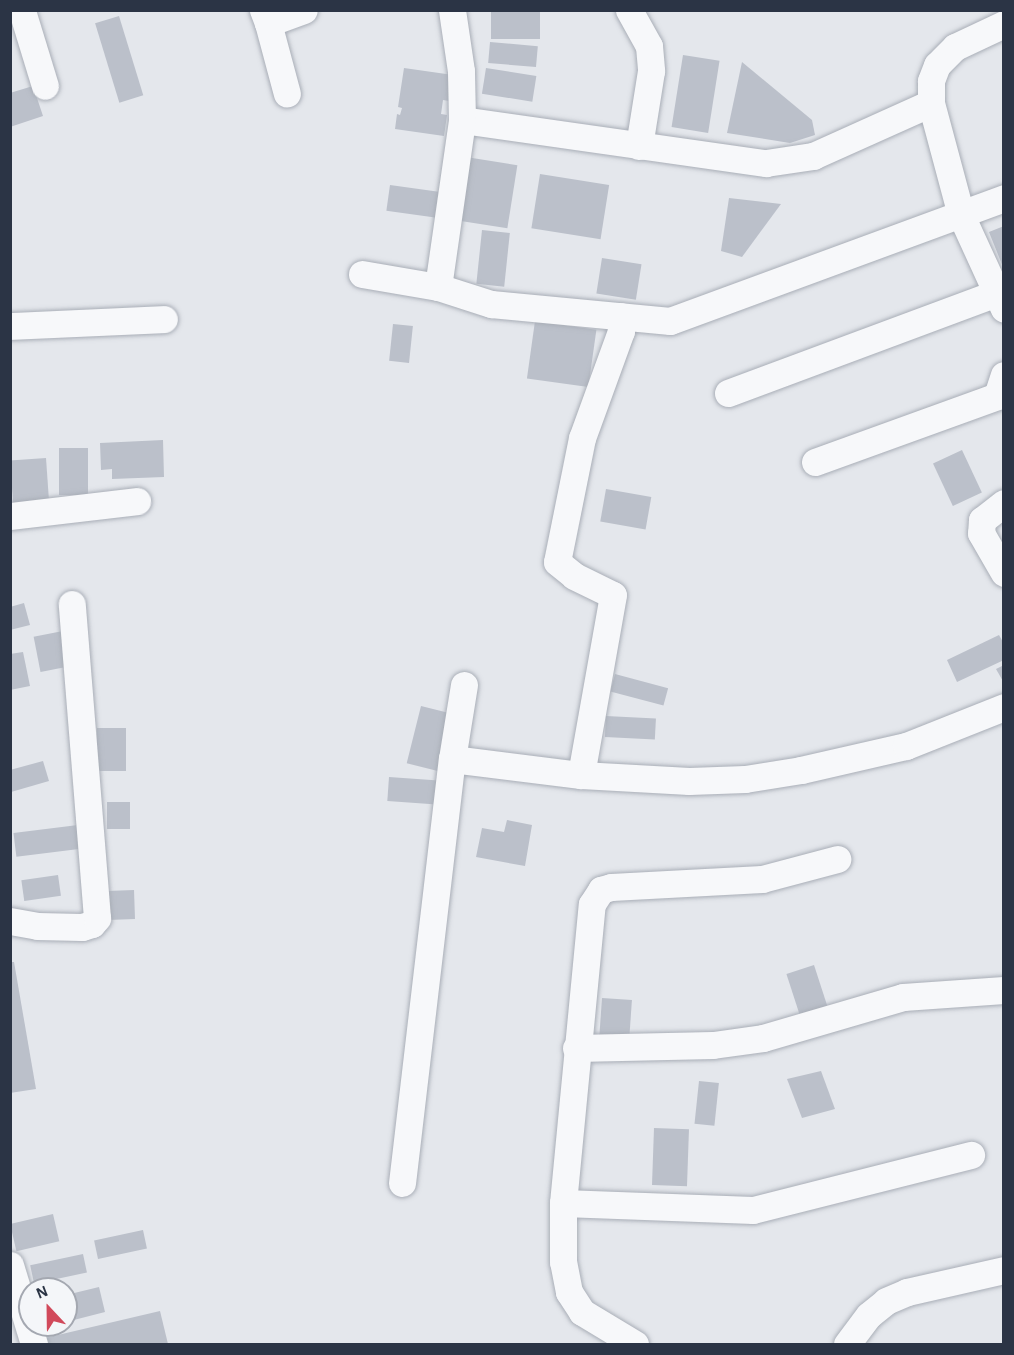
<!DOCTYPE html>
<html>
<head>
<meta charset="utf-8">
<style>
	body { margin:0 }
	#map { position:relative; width:1014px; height:1355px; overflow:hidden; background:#e4e7ec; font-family:"Alegreya Sans",sans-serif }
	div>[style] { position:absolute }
	.building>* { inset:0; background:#bbc0ca; transform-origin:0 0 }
	.roads { filter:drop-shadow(0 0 2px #a9aeb7) drop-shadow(0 0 2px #a9aeb7) }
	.minor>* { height:27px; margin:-13.5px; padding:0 13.5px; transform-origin:13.5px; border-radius:13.5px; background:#f7f8fa }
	span { translate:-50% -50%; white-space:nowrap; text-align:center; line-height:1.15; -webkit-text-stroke:5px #f4f6f9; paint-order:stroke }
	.frame { position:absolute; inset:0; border:12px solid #2b3445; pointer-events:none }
	.north { position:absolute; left:18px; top:1277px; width:60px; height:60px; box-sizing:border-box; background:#f4f6f9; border:2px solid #a4a8b1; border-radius:50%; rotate:338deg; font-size:16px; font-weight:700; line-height:24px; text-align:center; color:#2b3445 }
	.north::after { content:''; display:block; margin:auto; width:21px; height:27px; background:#d1495b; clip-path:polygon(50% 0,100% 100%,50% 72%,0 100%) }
</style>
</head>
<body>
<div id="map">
	<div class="building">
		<i style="left:491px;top:10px;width:49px;height:29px"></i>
		<i style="left:119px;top:16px;width:83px;height:25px;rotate:73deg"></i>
		<i style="left:490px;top:42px;width:48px;height:21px;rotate:5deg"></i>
		<i style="left:683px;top:55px;width:37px;height:73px;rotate:9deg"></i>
		<i style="clip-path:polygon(742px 62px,812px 120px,815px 135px,790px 143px,727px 133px)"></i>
		<i style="clip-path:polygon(404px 68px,453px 75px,449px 101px,443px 100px,441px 114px,447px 115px,444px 136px,395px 129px,397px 114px,400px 115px,402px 108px,398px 107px)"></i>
		<i style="left:486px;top:68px;width:51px;height:26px;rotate:9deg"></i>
		<i style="clip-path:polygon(33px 86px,43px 116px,10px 127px,10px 93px)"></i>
		<i style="left:466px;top:157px;width:52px;height:64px;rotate:9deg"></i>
		<i style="left:540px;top:174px;width:70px;height:55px;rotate:9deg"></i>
		<i style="left:390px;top:185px;width:49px;height:26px;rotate:8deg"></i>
		<i style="clip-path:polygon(729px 198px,781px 204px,742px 257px,721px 251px)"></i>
		<i style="clip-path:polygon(1004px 226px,1004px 267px,1003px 267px,989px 232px)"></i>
		<i style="left:482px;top:230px;width:28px;height:54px;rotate:6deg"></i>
		<i style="left:602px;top:258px;width:40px;height:36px;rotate:9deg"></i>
		<i style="left:535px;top:321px;width:62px;height:58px;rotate:8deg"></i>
		<i style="left:393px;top:324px;width:20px;height:37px;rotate:6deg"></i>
		<i style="clip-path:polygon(163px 440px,164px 477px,112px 479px,112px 469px,101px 470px,100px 443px)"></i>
		<i style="left:59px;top:448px;width:29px;height:47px"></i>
		<i style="left:962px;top:450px;width:47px;height:32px;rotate:65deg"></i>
		<i style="left:46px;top:458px;width:46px;height:36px;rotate:86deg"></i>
		<i style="left:606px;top:489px;width:46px;height:33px;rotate:10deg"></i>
		<i style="clip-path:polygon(24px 603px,30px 625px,10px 630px,10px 607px)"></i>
		<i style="left:68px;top:630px;width:36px;height:35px;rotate:79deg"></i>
		<i style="clip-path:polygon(999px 635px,1004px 644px,1004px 660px,957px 682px,947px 660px)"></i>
		<i style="clip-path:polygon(23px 652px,30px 686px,10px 690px,10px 654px)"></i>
		<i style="clip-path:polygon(1004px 665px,1004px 683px,996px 669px)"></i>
		<i style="left:615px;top:674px;width:55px;height:18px;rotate:15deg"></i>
		<i style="left:421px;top:706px;width:32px;height:59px;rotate:14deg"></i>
		<i style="left:606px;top:716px;width:50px;height:21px;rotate:3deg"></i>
		<i style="left:97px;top:728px;width:29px;height:43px"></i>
		<i style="clip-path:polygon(43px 761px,49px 781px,11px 792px,10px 770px)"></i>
		<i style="left:389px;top:777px;width:53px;height:24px;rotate:4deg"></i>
		<i style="left:107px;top:802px;width:23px;height:27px"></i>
		<i style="clip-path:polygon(507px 820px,532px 825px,525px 866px,476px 857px,482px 828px,504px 832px)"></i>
		<i style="left:78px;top:825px;width:24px;height:65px;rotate:83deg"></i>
		<i style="left:58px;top:875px;width:21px;height:37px;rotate:82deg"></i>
		<i style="left:134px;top:890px;width:29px;height:27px;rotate:88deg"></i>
		<i style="clip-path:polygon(10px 962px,14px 962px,36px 1089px,10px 1093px)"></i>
		<i style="left:814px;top:965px;width:52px;height:29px;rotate:72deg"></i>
		<i style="left:602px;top:998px;width:30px;height:41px;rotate:4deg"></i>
		<i style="clip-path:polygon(821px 1071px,835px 1109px,802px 1118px,787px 1079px)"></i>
		<i style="left:699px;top:1081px;width:20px;height:43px;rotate:6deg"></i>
		<i style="left:654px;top:1128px;width:35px;height:57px;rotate:2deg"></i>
		<i style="left:53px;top:1214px;width:28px;height:44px;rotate:77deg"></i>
		<i style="left:143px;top:1230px;width:19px;height:50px;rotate:78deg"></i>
		<i style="left:83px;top:1254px;width:19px;height:54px;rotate:78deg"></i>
		<i style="clip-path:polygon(99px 1287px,105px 1312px,66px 1322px,66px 1295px)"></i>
		<i style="clip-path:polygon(160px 1311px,168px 1344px,47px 1344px,45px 1338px)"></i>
	</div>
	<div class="roads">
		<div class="minor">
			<i style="left:263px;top:10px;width:14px;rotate:69deg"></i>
			<i style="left:268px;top:23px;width:38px;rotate:-20deg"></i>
			<i style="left:629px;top:10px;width:41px;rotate:60.9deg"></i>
			<i style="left:649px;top:46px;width:25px;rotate:85deg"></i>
			<i style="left:651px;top:71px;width:76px;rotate:99.1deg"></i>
			<i style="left:23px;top:14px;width:75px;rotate:73deg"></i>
			<i style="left:268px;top:23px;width:73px;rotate:75deg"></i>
			<i style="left:1004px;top:24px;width:54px;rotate:154.9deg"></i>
			<i style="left:955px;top:47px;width:25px;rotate:135deg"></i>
			<i style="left:937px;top:65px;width:17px;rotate:111deg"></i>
			<i style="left:931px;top:81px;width:22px;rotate:90deg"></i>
			<i style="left:931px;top:103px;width:116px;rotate:75deg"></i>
			<i style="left:961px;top:215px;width:103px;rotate:65.4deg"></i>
			<i style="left:462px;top:120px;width:307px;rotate:8.1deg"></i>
			<i style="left:766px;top:163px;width:48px;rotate:-8.5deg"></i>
			<i style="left:813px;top:156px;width:129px;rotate:-24.2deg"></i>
			<i style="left:362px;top:274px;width:77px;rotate:9.7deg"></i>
			<i style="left:438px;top:287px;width:56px;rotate:17.8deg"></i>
			<i style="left:491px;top:304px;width:180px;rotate:5.4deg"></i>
			<i style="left:670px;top:321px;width:356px;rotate:-20.2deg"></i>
			<i style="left:438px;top:287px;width:169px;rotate:-81.8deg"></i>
			<i style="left:462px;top:120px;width:49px;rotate:-91.2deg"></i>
			<i style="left:461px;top:71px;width:62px;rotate:-98.4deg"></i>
			<i style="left:620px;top:316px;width:15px;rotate:86deg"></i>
			<i style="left:621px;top:331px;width:114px;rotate:110deg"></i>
			<i style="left:582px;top:438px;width:126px;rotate:101.4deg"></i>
			<i style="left:557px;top:562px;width:22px;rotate:39deg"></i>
			<i style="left:574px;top:576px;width:43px;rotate:26deg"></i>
			<i style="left:613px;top:595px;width:183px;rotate:100.1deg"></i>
			<i style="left:581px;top:775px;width:108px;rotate:3.2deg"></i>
			<i style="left:689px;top:781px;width:56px;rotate:-2deg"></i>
			<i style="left:745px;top:779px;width:57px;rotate:-9.1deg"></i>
			<i style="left:801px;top:770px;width:108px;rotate:-12.9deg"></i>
			<i style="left:906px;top:746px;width:105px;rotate:-21.7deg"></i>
			<i style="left:10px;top:326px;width:154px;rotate:-2.6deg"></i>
			<i style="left:728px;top:393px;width:287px;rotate:-20.4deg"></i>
			<i style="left:815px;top:462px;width:194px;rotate:-19.9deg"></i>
			<i style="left:997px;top:396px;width:22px;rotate:-72deg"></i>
			<i style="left:1004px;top:503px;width:28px;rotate:142deg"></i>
			<i style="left:982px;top:520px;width:13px;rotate:94deg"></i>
			<i style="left:981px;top:533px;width:46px;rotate:60.1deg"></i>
			<i style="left:10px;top:516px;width:128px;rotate:-6.7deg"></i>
			<i style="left:452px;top:759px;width:130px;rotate:7.1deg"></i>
			<i style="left:10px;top:921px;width:27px;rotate:10deg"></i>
			<i style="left:37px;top:926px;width:45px;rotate:1.3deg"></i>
			<i style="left:82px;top:927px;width:10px;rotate:-17deg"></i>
			<i style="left:92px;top:924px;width:8px;rotate:-50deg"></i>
			<i style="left:97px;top:918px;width:315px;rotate:-94.6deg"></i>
			<i style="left:576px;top:1048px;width:137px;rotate:-1.3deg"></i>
			<i style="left:713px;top:1045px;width:50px;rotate:-8deg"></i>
			<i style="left:763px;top:1038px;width:146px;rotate:-16.3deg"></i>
			<i style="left:903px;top:997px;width:101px;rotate:-4deg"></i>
			<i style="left:402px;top:1183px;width:427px;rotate:-83.3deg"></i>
			<i style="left:452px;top:759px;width:75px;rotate:-80.8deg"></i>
			<i style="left:563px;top:1203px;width:190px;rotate:2.1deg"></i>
			<i style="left:753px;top:1210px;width:225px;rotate:-14.2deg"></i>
			<i style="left:10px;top:1265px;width:83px;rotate:73.1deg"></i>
			<i style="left:635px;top:1344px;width:62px;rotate:-148.9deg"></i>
			<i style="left:582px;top:1312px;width:24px;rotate:-123deg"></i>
			<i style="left:569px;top:1292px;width:31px;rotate:-101deg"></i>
			<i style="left:563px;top:1262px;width:59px;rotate:-90deg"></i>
			<i style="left:563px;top:1203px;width:300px;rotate:-84.5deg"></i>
			<i style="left:592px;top:904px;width:17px;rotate:-57deg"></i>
			<i style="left:601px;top:890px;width:10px;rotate:-17deg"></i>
			<i style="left:611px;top:887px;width:151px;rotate:-3deg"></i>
			<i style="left:762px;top:879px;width:78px;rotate:-14.9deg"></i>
			<i style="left:847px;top:1344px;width:36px;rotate:-53deg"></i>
			<i style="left:869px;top:1315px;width:22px;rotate:-39deg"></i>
			<i style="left:886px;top:1301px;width:23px;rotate:-23deg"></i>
			<i style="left:907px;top:1292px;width:99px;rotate:-12.8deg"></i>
		</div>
	</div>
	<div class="frame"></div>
	<div class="north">N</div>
</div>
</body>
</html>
